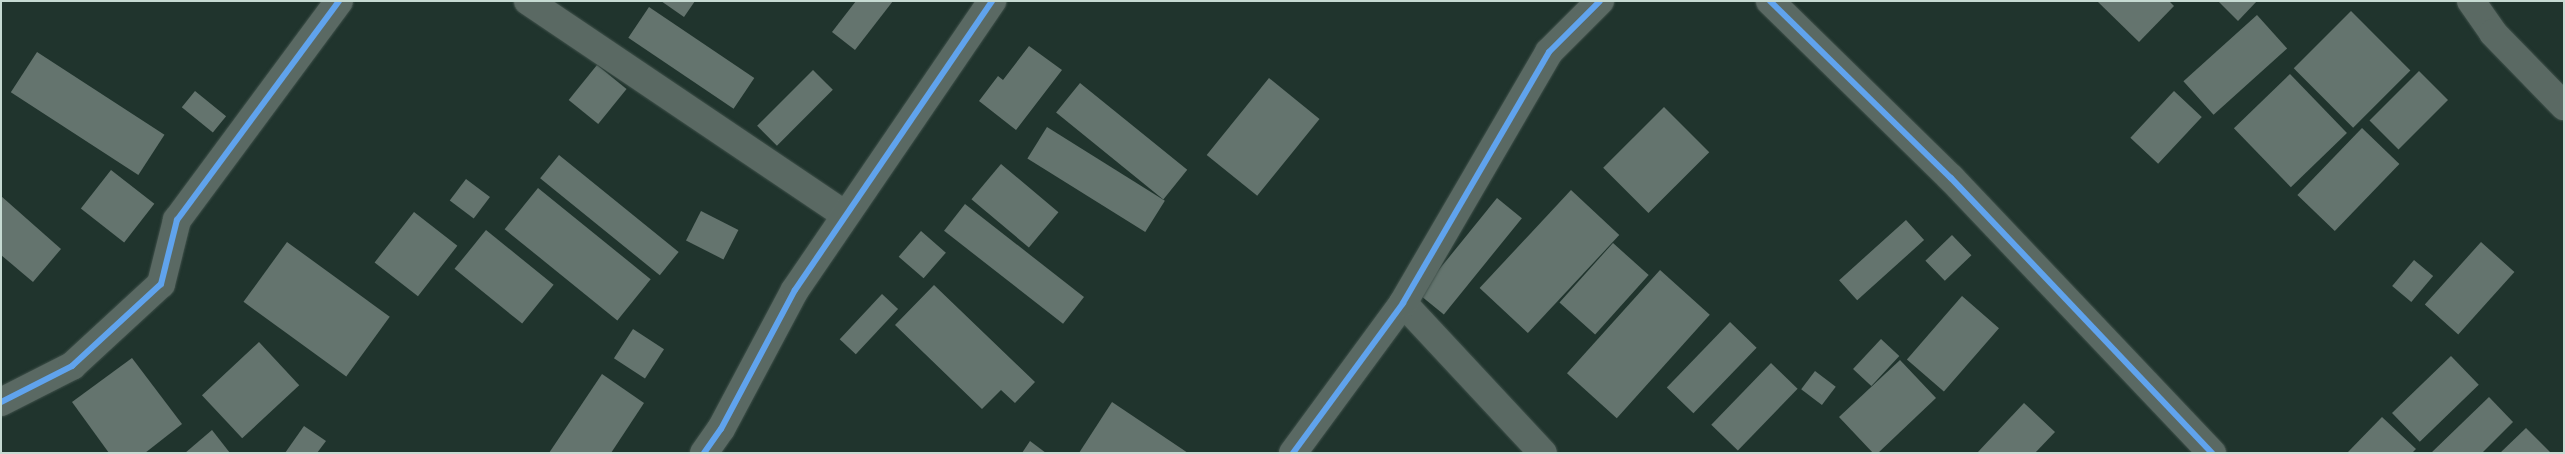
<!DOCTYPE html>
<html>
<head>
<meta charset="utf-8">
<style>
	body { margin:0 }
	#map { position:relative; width:2565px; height:454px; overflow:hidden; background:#20342d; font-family:Barlow,sans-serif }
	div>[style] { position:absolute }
	.building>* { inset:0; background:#64746e; transform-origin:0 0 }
	.roads { filter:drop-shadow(0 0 1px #3f504a) drop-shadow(0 0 1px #3f504a) }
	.street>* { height:28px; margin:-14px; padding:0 14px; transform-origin:14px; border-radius:14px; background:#5a6963 }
	.cycleway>* { height:6px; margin:-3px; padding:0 3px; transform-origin:3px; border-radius:3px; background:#60a3ed }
	span { translate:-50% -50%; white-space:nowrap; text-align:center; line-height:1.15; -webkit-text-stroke:5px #183c30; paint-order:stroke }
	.frame { position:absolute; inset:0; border:2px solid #c6dad2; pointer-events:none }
</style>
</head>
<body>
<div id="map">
	<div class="building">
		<i style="clip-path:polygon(661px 1px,695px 1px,684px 17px)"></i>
		<i style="clip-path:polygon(856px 1px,893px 1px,855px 50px,832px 32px)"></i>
		<i style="clip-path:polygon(2097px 1px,2169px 1px,2174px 6px,2139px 42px)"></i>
		<i style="clip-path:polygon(2218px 1px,2257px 1px,2238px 21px)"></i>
		<i style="left:649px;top:7px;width:127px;height:37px;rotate:34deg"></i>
		<i style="left:2351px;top:11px;width:84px;height:81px;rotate:45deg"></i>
		<i style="left:2257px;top:15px;width:45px;height:99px;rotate:48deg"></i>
		<i style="clip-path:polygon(1029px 46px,1062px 70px,1016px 130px,979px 101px,998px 76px,1003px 80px)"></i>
		<i style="left:37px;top:52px;width:152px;height:48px;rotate:33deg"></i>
		<i style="left:597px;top:65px;width:38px;height:45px;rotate:39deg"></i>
		<i style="left:813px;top:70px;width:28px;height:79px;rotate:45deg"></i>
		<i style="left:2419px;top:71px;width:41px;height:70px;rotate:45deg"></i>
		<i style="left:2290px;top:74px;width:82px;height:78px;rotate:46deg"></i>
		<i style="left:1269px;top:78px;width:65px;height:99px;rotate:39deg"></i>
		<i style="left:1080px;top:83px;width:138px;height:38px;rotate:39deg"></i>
		<i style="left:195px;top:91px;width:40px;height:21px;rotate:39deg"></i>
		<i style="left:2174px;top:91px;width:38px;height:64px;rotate:43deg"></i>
		<i style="left:1664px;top:107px;width:64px;height:86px;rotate:45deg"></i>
		<i style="left:1047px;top:127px;width:139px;height:37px;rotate:32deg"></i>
		<i style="left:2362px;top:128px;width:52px;height:93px;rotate:44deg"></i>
		<i style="left:559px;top:155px;width:154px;height:30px;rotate:39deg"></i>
		<i style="left:1001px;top:164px;width:75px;height:46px;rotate:40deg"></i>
		<i style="left:111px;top:170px;width:55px;height:49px;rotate:38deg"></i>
		<i style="left:466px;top:179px;width:30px;height:27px;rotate:37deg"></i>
		<i style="left:538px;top:188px;width:145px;height:53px;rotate:39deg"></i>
		<i style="left:1571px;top:190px;width:66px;height:134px;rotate:43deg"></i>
		<i style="clip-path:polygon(1px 196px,61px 249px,33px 282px,1px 255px)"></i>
		<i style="left:1497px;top:198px;width:32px;height:124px;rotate:39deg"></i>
		<i style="left:965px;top:204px;width:151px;height:34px;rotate:38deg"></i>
		<i style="left:701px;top:211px;width:42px;height:33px;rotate:27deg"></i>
		<i style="left:414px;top:212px;width:55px;height:64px;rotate:38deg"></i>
		<i style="left:1906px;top:220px;width:27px;height:90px;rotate:48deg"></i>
		<i style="left:486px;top:230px;width:87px;height:50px;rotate:39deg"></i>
		<i style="left:921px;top:231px;width:33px;height:34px;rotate:41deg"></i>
		<i style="left:1952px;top:235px;width:28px;height:37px;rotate:46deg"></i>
		<i style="left:287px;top:242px;width:127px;height:74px;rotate:36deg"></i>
		<i style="left:2481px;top:242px;width:45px;height:84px;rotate:42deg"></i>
		<i style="left:1613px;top:243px;width:48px;height:80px;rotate:42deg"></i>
		<i style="left:2414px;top:260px;width:25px;height:34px;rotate:40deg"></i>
		<i style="left:1660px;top:270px;width:67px;height:139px;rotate:42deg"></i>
		<i style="clip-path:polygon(934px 285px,1035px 382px,1015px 403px,1001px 390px,982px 409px,895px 325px)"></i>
		<i style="left:882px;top:294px;width:22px;height:62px;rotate:43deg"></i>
		<i style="left:1962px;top:296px;width:49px;height:84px;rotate:41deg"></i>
		<i style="left:1730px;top:322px;width:37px;height:91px;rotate:44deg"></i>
		<i style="left:633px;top:329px;width:37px;height:35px;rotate:33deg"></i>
		<i style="left:1881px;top:339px;width:25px;height:41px;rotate:43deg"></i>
		<i style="left:259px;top:342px;width:59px;height:78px;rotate:47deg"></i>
		<i style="left:2451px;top:356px;width:40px;height:82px;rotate:46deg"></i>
		<i style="clip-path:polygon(132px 358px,182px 424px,145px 453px,109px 453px,72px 402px)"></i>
		<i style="clip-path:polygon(1900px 360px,1936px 398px,1878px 453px,1873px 453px,1839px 417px)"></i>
		<i style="left:1771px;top:363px;width:37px;height:86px;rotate:44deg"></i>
		<i style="left:1815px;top:371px;width:26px;height:23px;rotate:37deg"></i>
		<i style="clip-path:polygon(602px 374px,644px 403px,611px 453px,549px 453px)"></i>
		<i style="clip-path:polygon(2489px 397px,2513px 422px,2482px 453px,2431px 453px)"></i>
		<i style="clip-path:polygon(1112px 402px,1188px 453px,1079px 453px)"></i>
		<i style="clip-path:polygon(2024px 403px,2055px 432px,2035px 453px,1977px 453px)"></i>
		<i style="clip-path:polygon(2382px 417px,2416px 449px,2412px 453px,2347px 453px)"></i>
		<i style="clip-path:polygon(304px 426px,326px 441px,317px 453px,285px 453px)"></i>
		<i style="clip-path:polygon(2526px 428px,2551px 453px,2500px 453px)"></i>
		<i style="clip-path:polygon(212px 430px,230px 453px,185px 453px)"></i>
		<i style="clip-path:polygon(1030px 441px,1046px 453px,1022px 453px)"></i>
	</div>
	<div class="roads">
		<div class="street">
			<i style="left:528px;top:1px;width:382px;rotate:34deg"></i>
			<i style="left:1770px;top:1px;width:253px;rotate:44.4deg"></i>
			<i style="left:1951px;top:178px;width:379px;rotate:46.5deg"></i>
			<i style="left:2471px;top:1px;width:39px;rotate:55deg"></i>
			<i style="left:2493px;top:33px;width:102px;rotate:45.8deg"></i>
			<i style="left:1403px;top:303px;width:205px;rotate:47deg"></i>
			<i style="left:1px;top:402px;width:80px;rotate:-26.9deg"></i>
			<i style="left:72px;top:366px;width:121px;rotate:-42.7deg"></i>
			<i style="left:161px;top:284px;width:66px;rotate:-76deg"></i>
			<i style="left:177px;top:220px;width:272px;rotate:-53.5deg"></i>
			<i style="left:704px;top:453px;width:29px;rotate:-55deg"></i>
			<i style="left:721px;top:429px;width:157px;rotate:-62deg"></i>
			<i style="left:795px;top:290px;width:350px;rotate:-55.7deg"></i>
			<i style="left:1293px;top:453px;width:186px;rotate:-53.7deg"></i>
			<i style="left:1403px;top:303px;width:290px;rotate:-59.8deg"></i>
			<i style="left:1549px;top:52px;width:72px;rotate:-45deg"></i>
		</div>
	</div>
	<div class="cycleway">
		<i style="left:1770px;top:1px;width:253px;rotate:44.4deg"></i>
		<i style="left:1951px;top:178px;width:379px;rotate:46.5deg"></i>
		<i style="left:1px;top:402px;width:80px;rotate:-26.9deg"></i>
		<i style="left:72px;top:366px;width:121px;rotate:-42.7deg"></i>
		<i style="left:161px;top:284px;width:66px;rotate:-76deg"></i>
		<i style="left:177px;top:220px;width:272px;rotate:-53.5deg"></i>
		<i style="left:704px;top:453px;width:29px;rotate:-55deg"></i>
		<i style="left:721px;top:429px;width:157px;rotate:-62deg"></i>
		<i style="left:795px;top:290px;width:350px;rotate:-55.7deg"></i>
		<i style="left:1293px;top:453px;width:186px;rotate:-53.7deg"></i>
		<i style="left:1403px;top:303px;width:290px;rotate:-59.8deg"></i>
		<i style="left:1549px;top:52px;width:72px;rotate:-45deg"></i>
	</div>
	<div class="frame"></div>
</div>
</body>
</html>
